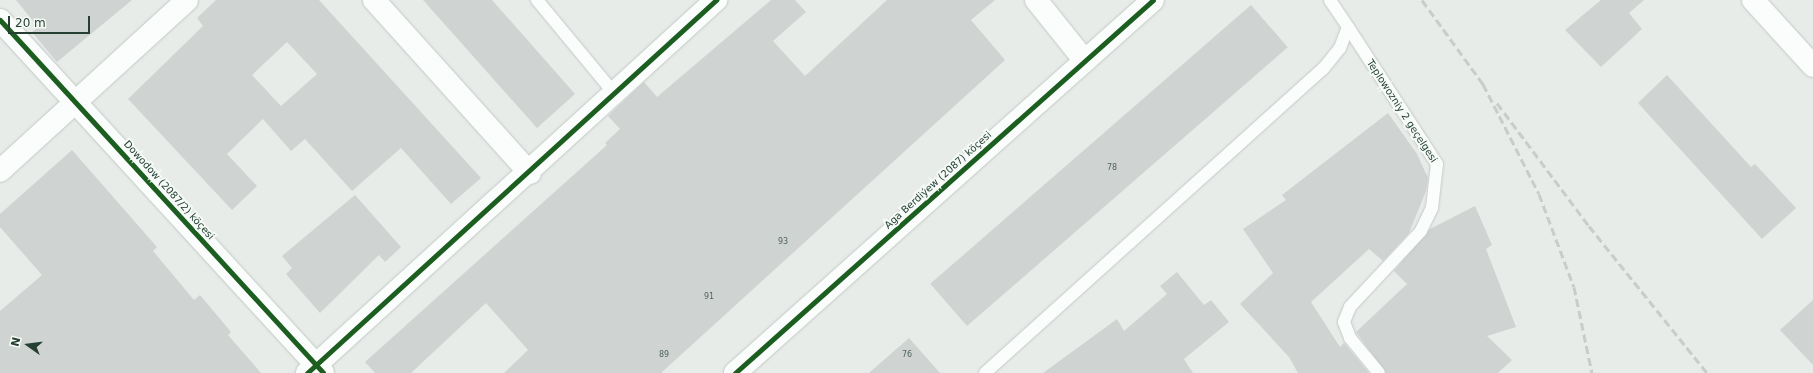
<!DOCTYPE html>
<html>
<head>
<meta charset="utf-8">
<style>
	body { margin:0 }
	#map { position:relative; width:1813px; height:373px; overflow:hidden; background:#e7ece9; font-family:"DejaVu Sans",sans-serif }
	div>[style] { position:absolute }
	.building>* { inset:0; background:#cfd3d1; transform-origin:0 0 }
	.roads { filter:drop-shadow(0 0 1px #c4c9c6) drop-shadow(0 0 1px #c4c9c6) }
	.lane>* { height:12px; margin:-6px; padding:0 6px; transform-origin:6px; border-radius:6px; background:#fbfcfc }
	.street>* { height:22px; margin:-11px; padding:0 11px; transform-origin:11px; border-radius:11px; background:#fbfcfc }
	.secondary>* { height:22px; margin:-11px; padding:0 11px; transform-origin:11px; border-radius:11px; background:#fbfcfc }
	.rail>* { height:3px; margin-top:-1.5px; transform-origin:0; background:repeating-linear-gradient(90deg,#c8ccca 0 8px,transparent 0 12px) }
	.cycleway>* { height:5px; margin:-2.5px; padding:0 2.5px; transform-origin:2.5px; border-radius:2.5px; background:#1b5e20 }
	span { translate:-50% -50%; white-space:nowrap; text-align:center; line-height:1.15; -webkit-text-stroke:4px #f6faf7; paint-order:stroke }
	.number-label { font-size:8px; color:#50665b }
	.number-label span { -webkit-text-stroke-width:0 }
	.street-label { font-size:10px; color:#254033 }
	.north { position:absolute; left:8px; top:325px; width:40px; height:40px; -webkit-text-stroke:3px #f6faf7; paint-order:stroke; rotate:284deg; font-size:11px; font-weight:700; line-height:16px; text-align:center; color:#254033 }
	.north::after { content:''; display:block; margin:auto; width:14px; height:18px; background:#254033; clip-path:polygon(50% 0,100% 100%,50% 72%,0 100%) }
	.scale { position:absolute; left:8px; top:16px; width:82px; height:18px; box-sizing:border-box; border:2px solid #254033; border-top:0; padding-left:5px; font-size:12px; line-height:14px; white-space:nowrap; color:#254033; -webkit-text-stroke:3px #f6faf7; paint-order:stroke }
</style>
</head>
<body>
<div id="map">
	<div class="building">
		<i style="clip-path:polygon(16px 0,132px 0,57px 62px,32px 32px,38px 27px)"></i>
		<i style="clip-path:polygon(evenodd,216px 0,319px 0,481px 178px,451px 204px,401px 148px,352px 191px,305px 139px,291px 151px,263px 119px,227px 154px,257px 186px,232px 210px,128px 99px,203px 26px,197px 18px,216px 0,287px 42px,317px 74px,281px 106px,252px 75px,287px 42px)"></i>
		<i style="clip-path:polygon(423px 0,492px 0,575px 94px,537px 128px)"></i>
		<i style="clip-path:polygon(771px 0,795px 0,806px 12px,773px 41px,805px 76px,887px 0,995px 0,971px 20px,1005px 60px,661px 373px,504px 373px,528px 350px,486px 303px,411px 373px,375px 373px,365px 362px,607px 145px,605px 143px,620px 129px,608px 116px,644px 82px,657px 97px)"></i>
		<i style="clip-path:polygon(1601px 0,1644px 0,1629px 13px,1642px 29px,1601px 67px,1565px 30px)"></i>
		<i style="left:1251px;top:5px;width:56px;height:425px;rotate:49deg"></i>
		<i style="clip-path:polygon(1667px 75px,1751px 167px,1755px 164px,1796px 208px,1762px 239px,1638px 103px)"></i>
		<i style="clip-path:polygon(1388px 113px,1417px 154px,1428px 178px,1426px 191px,1409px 233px,1383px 261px,1369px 249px,1311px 302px,1340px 347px,1344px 343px,1369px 373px,1298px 373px,1289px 357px,1240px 304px,1273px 273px,1243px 229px,1286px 200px,1282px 195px)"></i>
		<i style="clip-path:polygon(72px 150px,157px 247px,153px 251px,194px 300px,200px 295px,231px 332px,228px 335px,261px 373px,0 373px,0 311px,42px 275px,0 227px,0 214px)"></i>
		<i style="clip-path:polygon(355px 195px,401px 247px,385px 262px,379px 255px,320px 313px,286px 274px,292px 268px,282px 256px)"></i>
		<i style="clip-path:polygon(1475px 206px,1492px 245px,1486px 249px,1516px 327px,1487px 336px,1512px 360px,1498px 373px,1386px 373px,1356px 332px,1407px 284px,1394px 271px,1430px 229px)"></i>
		<i style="clip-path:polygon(1177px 272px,1204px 305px,1211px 300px,1229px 322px,1184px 359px,1193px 373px,1043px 373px,1117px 319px,1124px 331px,1167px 294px,1160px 286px)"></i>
		<i style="clip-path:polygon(1813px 300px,1813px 365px,1780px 330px)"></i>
		<i style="clip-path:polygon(909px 338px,940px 373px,869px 373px)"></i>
	</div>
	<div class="roads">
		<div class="lane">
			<i style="left:537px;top:0;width:119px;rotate:50.4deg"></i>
			<i style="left:1348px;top:27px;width:163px;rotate:57deg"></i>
			<i style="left:1437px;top:164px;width:44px;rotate:96.5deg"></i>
			<i style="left:1432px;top:208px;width:25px;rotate:116deg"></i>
			<i style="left:1421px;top:231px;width:104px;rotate:133.1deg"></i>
			<i style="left:1350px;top:307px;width:16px;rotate:112deg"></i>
			<i style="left:1344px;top:322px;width:17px;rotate:69deg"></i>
			<i style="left:1350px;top:338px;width:45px;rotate:50.4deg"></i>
			<i style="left:985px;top:373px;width:455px;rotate:-42deg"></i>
			<i style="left:1323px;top:69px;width:27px;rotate:-51deg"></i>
			<i style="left:1340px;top:48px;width:22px;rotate:-69deg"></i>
			<i style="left:1348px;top:27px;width:32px;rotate:-124deg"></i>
		</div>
		<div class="street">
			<i style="left:374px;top:0;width:233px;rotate:48deg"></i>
			<i style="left:1036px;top:0;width:78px;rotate:51.2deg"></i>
			<i style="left:1753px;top:0;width:89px;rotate:47.7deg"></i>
			<i style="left:0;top:20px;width:478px;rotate:47.5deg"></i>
			<i style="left:0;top:171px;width:253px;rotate:-42.4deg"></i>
			<i style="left:307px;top:373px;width:554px;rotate:-42.36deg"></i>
		</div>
		<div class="secondary">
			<i style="left:735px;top:373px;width:560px;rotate:-41.74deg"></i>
		</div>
	</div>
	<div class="rail">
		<i style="left:1422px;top:0;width:104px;rotate:54deg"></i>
		<i style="left:1483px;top:84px;width:123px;rotate:63deg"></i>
		<i style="left:1539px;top:194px;width:99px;rotate:69.4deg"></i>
		<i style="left:1574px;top:287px;width:88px;rotate:78.2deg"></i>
		<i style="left:1497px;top:103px;width:154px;rotate:53.2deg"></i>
		<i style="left:1589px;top:226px;width:189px;rotate:51.2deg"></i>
	</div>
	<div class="cycleway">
		<i style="left:0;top:20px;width:478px;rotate:47.5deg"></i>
		<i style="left:307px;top:373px;width:554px;rotate:-42.36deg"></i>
		<i style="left:735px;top:373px;width:560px;rotate:-41.74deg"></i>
	</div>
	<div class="number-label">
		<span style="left:1112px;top:168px">78</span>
		<span style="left:783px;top:242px">93</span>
		<span style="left:709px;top:297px">91</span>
		<span style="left:664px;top:355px">89</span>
		<span style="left:907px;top:355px">76</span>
	</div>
	<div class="street-label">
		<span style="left:1402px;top:111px;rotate:57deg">Teplowozniy 2 geçelgesi</span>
		<span style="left:938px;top:180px;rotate:-42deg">Aga Berdiýew (2087) köçesi</span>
		<span style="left:169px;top:190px;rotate:48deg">Dowodow (2087/2) köçesi</span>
	</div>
	<div class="north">N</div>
	<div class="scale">20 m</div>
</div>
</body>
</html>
